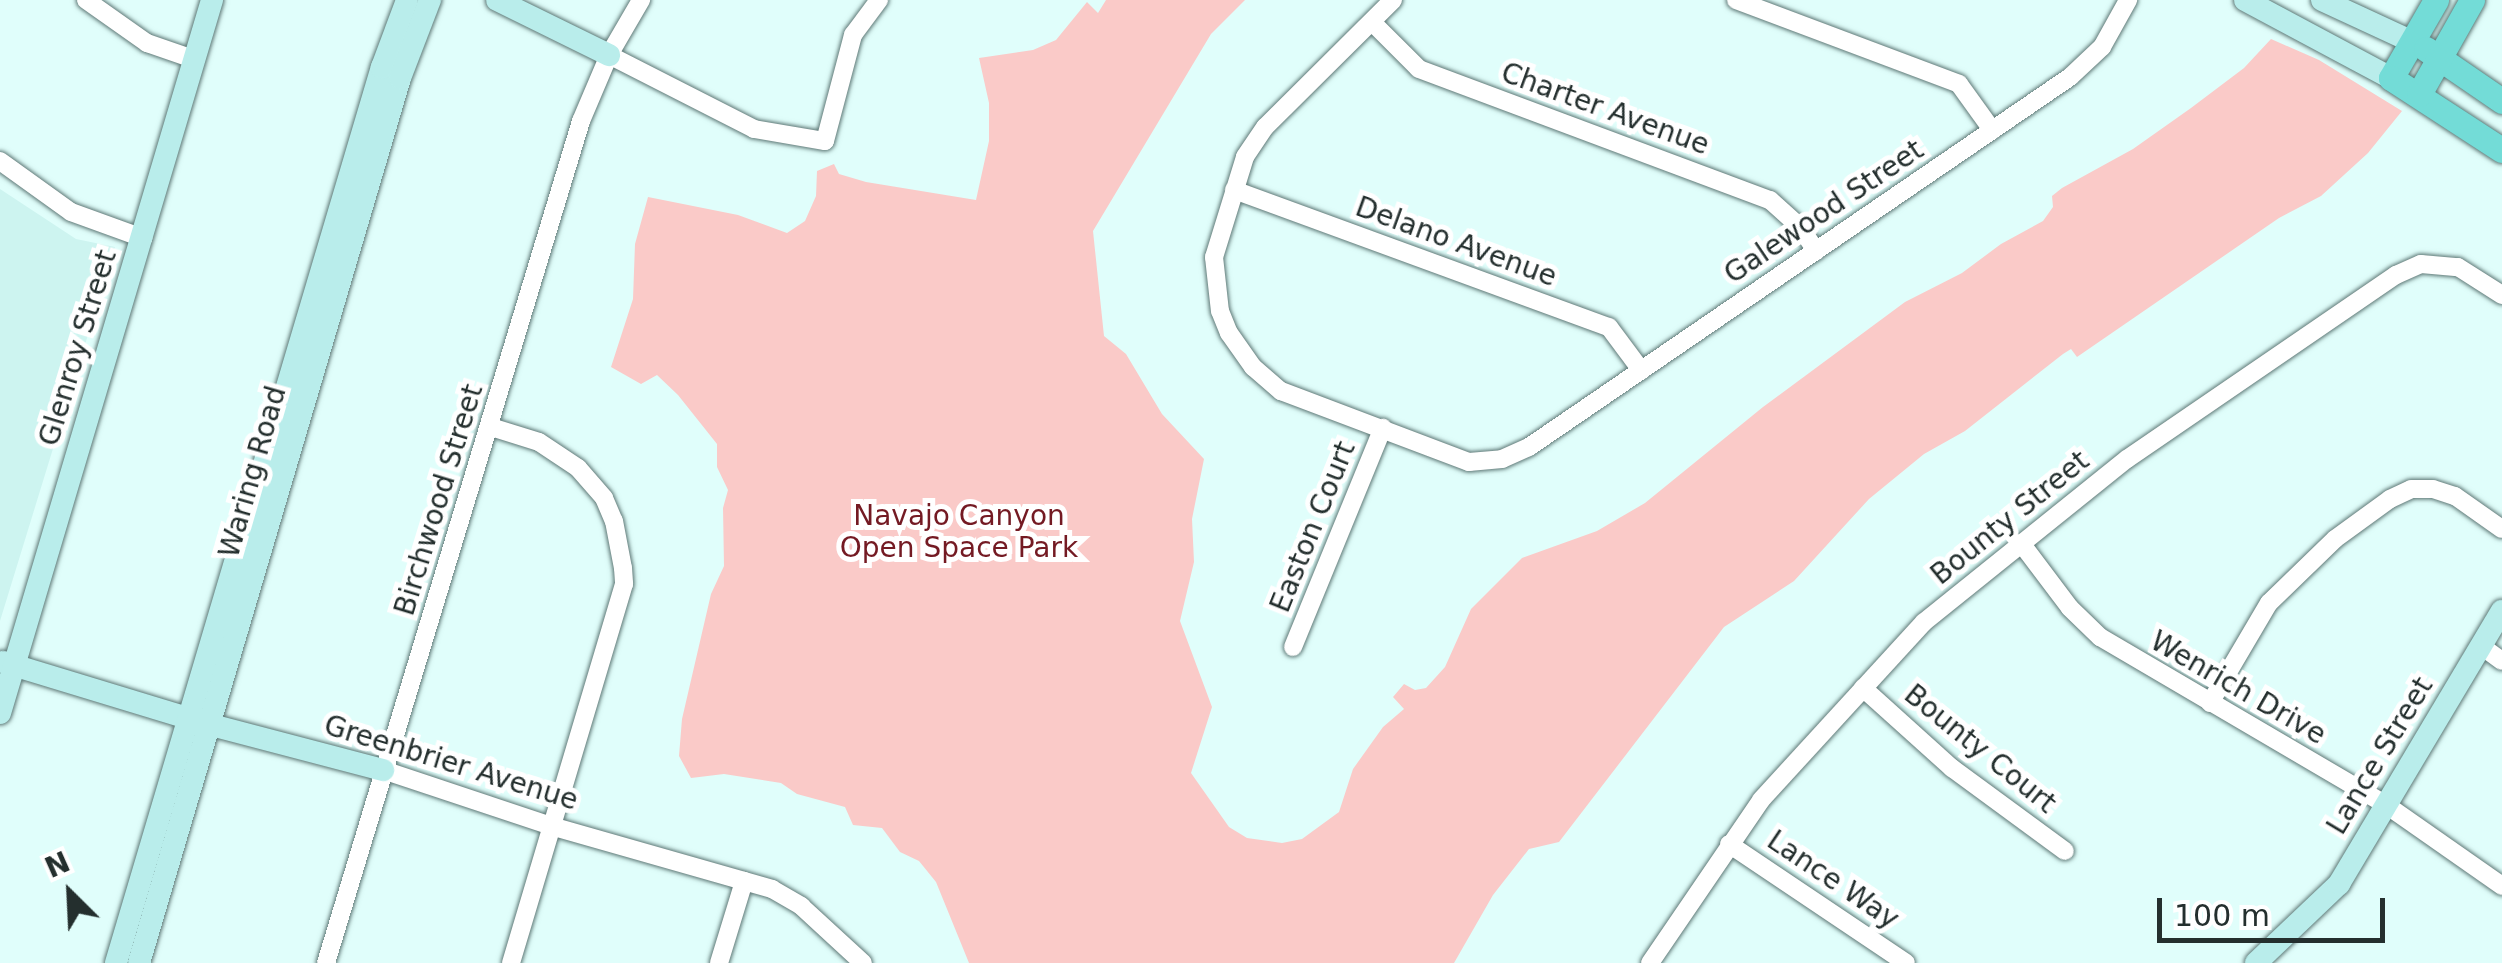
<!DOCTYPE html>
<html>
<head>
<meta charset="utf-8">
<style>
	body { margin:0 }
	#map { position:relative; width:2502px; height:963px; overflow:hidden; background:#e0fefb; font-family:"DejaVu Sans",sans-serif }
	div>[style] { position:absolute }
	.built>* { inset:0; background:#cdf4f0 }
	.green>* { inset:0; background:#facac8 }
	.roads { filter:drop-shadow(0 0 2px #5e7876) drop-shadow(0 0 2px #5e7876) }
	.street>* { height:18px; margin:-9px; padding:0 9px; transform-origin:9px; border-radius:9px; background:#fff }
	.secondary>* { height:22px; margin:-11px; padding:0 11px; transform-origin:11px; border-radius:11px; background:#b9edeb }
	.primary>* { height:25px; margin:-12.5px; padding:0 12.5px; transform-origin:12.5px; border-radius:12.5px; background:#73dcd7 }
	span { translate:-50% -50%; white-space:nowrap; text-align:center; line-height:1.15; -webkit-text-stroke:10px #fff; paint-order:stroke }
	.street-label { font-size:28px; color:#242f2e }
	.park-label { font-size:28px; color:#741a23 }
	.north { position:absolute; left:20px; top:843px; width:100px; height:100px; -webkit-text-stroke:8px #fff; paint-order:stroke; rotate:336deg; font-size:28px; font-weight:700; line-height:40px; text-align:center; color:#242f2e }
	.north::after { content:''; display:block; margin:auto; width:35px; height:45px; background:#242f2e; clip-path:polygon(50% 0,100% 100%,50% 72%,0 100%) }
	.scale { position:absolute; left:2157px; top:898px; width:228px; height:45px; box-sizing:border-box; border:5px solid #242f2e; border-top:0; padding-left:12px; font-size:30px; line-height:35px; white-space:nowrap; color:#242f2e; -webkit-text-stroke:8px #fff; paint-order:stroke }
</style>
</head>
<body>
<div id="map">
	<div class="built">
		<i style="clip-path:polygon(0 189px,76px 239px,115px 247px,0 621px)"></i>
	</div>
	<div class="green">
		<i style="clip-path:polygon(1106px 0,1245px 0,1211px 34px,1093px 231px,1104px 336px,1126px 354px,1162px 414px,1204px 459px,1192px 519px,1194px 562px,1180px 621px,1212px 707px,1191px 773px,1229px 827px,1247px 838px,1282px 843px,1302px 839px,1339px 812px,1353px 769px,1383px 727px,1404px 709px,1393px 697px,1404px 684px,1415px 690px,1426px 688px,1445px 667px,1471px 609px,1522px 558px,1597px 531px,1645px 503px,1763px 407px,1905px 302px,1962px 273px,2001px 244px,2043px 221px,2053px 207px,2052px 196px,2062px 188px,2133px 149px,2191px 108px,2244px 68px,2271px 39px,2319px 60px,2402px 111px,2368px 153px,2321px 196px,2279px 218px,2077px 357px,2071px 349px,2063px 354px,1965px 431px,1924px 454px,1869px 499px,1794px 581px,1724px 627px,1559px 842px,1529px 849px,1493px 895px,1454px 963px,969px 963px,936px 882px,919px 861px,900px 852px,882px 828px,853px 825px,845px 807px,797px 794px,781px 783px,724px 774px,691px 778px,679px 756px,682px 719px,711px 594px,724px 566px,723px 508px,728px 490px,717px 467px,717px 444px,678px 395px,657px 375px,641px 384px,611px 367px,633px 299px,635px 244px,648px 197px,738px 215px,787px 233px,805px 221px,816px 196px,817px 171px,834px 164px,839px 174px,866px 182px,976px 200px,989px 141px,989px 103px,979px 58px,1033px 50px,1056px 40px,1087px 2px,1098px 13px)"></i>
	</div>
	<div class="roads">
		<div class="street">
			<i style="left:86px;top:0;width:75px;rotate:35.2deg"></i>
			<i style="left:147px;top:43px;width:49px;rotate:19.2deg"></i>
			<i style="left:1393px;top:0;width:180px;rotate:135.2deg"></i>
			<i style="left:1265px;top:127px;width:36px;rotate:124deg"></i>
			<i style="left:1245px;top:157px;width:105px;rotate:107.2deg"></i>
			<i style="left:1214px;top:257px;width:54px;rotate:83.7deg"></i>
			<i style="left:1220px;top:311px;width:24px;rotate:68deg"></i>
			<i style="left:1229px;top:333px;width:42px;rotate:54.8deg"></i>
			<i style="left:1253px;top:367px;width:37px;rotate:41deg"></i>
			<i style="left:1281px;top:391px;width:201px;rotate:20.7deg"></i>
			<i style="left:1469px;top:462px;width:33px;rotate:-5deg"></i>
			<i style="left:1502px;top:459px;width:30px;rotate:-24deg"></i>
			<i style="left:1529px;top:447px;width:655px;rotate:-34.37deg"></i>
			<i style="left:2070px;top:77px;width:44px;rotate:-43.2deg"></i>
			<i style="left:2102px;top:47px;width:54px;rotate:-61deg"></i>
			<i style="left:1736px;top:0;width:238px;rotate:20.6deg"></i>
			<i style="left:1959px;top:84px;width:57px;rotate:54.3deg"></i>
			<i style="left:1372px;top:22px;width:66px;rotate:45deg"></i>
			<i style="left:1419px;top:69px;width:375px;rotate:20.5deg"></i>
			<i style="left:1770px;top:200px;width:40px;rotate:42deg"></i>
			<i style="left:1800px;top:227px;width:29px;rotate:56deg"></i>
			<i style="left:609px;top:55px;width:163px;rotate:27deg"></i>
			<i style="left:754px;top:129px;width:72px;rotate:9.6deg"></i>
			<i style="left:825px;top:141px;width:110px;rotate:-75.2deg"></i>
			<i style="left:853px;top:35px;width:44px;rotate:-53.4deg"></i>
			<i style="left:0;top:161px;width:87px;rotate:35.7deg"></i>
			<i style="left:71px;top:212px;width:77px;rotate:19.9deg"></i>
			<i style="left:1234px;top:190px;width:399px;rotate:20.1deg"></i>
			<i style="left:1609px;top:327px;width:54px;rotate:53.3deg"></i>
			<i style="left:491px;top:427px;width:50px;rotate:17.4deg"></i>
			<i style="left:539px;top:442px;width:47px;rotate:33.7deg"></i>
			<i style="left:578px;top:468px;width:40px;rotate:49deg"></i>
			<i style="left:604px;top:498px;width:25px;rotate:67deg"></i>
			<i style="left:614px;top:521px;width:48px;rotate:79.2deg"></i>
			<i style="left:623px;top:568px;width:16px;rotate:86deg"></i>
			<i style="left:624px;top:584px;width:395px;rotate:106.6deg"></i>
			<i style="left:2021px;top:543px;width:81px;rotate:53deg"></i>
			<i style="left:2070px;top:608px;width:42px;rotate:44deg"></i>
			<i style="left:2100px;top:637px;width:330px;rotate:30.4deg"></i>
			<i style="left:2385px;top:804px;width:143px;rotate:35deg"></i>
			<i style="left:2480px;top:645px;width:27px;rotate:36deg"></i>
			<i style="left:1293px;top:647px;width:237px;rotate:-67.7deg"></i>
			<i style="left:1863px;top:688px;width:120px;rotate:42deg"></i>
			<i style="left:1952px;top:768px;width:140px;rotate:36.3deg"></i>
			<i style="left:2210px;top:703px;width:116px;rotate:-59.5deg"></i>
			<i style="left:2269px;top:603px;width:92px;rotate:-44.1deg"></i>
			<i style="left:2335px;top:539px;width:68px;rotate:-36deg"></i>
			<i style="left:2390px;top:499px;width:23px;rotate:-25deg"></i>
			<i style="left:2411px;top:489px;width:22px"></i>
			<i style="left:2433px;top:489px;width:23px;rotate:18deg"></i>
			<i style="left:2455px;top:496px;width:57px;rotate:35.1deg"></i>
			<i style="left:383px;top:770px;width:177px;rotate:18.4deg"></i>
			<i style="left:551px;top:826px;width:230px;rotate:15.9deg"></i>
			<i style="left:772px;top:889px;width:34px;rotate:30deg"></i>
			<i style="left:801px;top:906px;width:84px;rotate:42.6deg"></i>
			<i style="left:1729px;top:844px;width:213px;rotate:33.9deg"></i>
			<i style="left:326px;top:963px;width:880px;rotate:-73.15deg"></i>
			<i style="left:581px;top:121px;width:72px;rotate:-67deg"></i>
			<i style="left:609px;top:55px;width:64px;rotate:-59.8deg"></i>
			<i style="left:719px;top:963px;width:86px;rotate:-73deg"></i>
			<i style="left:1650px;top:963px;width:197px;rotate:-55.7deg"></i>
			<i style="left:1761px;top:800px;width:241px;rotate:-47.5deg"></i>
			<i style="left:1924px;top:622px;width:260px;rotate:-38.8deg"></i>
			<i style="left:2127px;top:459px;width:326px;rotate:-34.4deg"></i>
			<i style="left:2396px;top:275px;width:27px;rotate:-24deg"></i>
			<i style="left:2421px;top:264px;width:37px;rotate:5deg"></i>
			<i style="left:2458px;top:267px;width:52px;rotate:32.5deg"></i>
		</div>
		<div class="secondary">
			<i style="left:497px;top:0;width:125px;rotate:26.2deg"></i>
			<i style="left:2245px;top:0;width:166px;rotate:28.1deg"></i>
			<i style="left:2322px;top:0;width:100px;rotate:24.8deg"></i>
			<i style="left:3px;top:662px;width:217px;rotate:16.9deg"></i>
			<i style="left:211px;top:725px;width:178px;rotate:14.7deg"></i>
			<i style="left:0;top:713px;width:744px;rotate:-73.44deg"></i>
			<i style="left:116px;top:963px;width:935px;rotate:-73.47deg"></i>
			<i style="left:382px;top:67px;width:72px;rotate:-69.5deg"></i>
			<i style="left:139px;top:963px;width:923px;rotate:-73.57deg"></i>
			<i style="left:400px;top:78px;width:84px;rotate:-69deg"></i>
			<i style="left:2256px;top:963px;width:115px;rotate:-43.6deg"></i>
			<i style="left:2339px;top:884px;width:318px;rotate:-59.2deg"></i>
		</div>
		<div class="primary">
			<i style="left:2436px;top:0;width:90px;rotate:120deg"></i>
			<i style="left:2391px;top:78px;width:132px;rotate:33deg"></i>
			<i style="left:2426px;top:49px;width:92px;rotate:34.4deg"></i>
			<i style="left:2419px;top:94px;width:108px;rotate:-60.6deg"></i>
		</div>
	</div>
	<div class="street-label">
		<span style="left:1605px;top:109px;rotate:20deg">Charter Avenue</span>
		<span style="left:1824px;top:212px;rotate:-34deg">Galewood Street</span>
		<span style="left:1456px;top:242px;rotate:20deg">Delano Avenue</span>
		<span style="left:78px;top:348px;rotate:-73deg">Glenroy Street</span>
		<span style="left:253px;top:472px;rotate:-74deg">Waring Road</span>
		<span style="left:439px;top:500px;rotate:-73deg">Birchwood Street</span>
		<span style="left:2010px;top:518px;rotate:-39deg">Bounty Street</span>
		<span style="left:1313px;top:527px;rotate:-68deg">Easton Court</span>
		<span style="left:2238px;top:688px;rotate:30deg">Wenrich Drive</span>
		<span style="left:1980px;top:749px;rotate:39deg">Bounty Court</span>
		<span style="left:2380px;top:756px;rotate:-59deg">Lance Street</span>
		<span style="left:451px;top:763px;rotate:17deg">Greenbrier Avenue</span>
		<span style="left:1833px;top:880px;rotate:34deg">Lance Way</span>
	</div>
	<div class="park-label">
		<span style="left:959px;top:532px">Navajo Canyon<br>Open Space Park</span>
	</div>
	<div class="north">N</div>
	<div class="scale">100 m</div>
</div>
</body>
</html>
